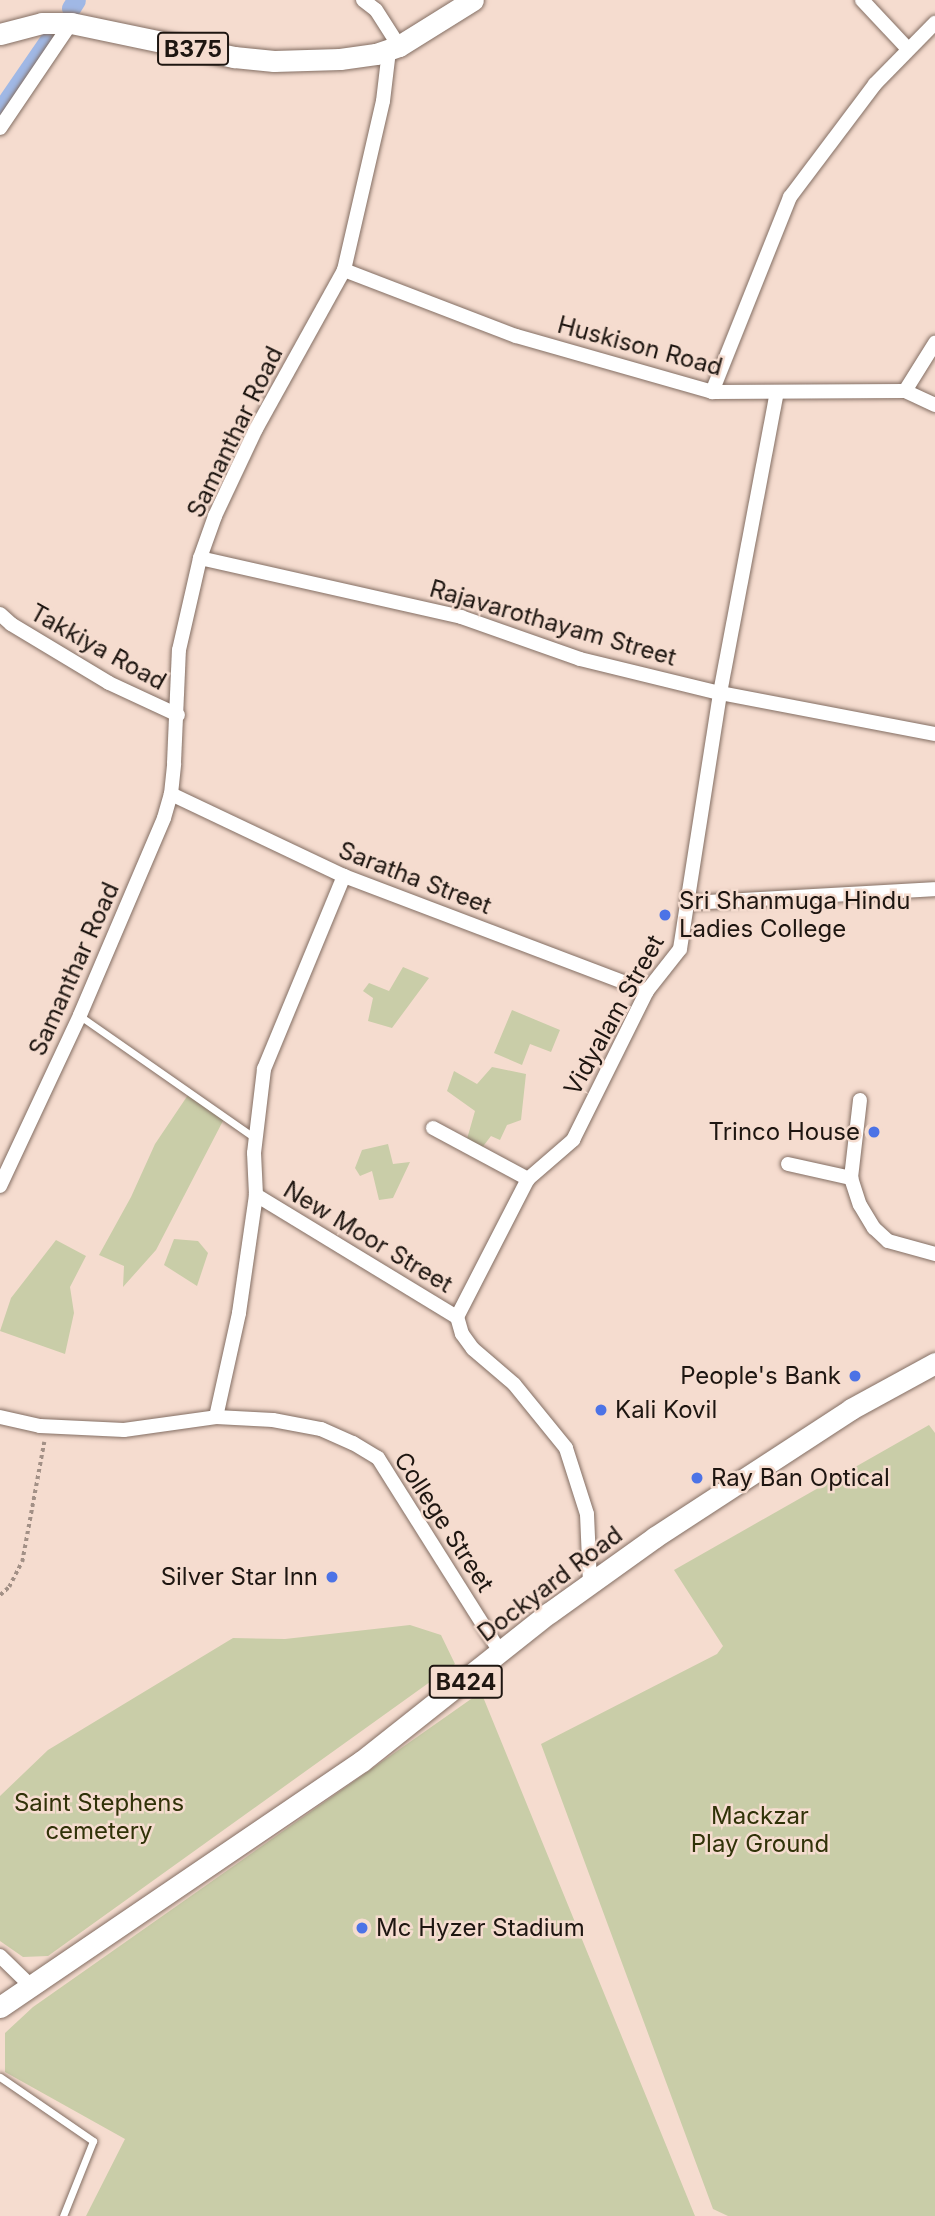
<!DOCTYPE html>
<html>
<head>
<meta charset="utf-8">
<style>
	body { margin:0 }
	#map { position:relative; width:935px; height:2216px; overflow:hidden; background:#f5dccf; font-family:Inter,sans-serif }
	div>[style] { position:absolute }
	.green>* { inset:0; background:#c9cda8 }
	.canal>* { height:19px; margin:-9.5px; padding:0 9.5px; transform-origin:9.5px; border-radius:9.5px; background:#a0b8e5 }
	.path>* { height:3.5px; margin-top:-1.75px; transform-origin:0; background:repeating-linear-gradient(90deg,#a29086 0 3.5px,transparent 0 7px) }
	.roads { filter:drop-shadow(0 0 2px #836e63) drop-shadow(0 0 2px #836e63) }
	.lane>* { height:7px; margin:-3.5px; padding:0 3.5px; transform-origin:3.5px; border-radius:3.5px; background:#fff }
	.street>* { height:14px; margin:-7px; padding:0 7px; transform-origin:7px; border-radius:7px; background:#fff }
	.primary>* { height:21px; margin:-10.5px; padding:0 10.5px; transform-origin:10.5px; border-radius:10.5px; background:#fff }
	.dots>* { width:19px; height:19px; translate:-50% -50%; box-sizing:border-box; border:4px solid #f5dccf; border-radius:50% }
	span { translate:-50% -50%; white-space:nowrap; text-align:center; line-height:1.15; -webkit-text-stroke:5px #f5dccf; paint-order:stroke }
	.shield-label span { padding:2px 5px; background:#f5dccf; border:2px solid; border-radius:5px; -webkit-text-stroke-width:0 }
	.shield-label { font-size:23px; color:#1e1611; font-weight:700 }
	.street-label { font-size:24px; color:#1e1611 }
	.poi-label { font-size:24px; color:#1e1611 }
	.left { translate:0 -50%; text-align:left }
	.right { translate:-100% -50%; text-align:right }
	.park-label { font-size:24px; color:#303208 }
</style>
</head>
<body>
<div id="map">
	<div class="green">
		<i style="clip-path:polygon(403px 967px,429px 978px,392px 1028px,368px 1021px,373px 998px,363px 991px,369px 983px,389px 991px)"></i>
		<i style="clip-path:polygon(512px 1010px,560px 1030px,551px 1052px,530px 1044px,522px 1065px,494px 1053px)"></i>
		<i style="clip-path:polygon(492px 1067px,526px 1074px,521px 1120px,507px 1125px,500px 1140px,491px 1136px,481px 1149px,467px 1139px,475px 1111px,447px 1091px,454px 1071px,477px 1084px)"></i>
		<i style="clip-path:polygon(190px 1092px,225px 1117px,156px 1250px,123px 1287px,124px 1266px,99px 1255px,131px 1197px,155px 1144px)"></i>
		<i style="clip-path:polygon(388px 1144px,393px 1164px,410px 1162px,393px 1198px,379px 1200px,372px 1171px,360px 1176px,355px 1168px,362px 1150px)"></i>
		<i style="clip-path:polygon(174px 1239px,198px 1241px,208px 1253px,197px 1286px,164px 1265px)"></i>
		<i style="clip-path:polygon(56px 1240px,86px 1256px,70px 1287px,74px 1313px,65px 1354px,0 1331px,11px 1298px)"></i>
		<i style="clip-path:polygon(929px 1425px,935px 1433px,935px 2216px,728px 2216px,713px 2209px,541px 1744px,717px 1654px,723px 1646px,674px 1570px)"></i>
		<i style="clip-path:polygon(410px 1625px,441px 1635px,455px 1664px,48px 1956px,23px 1957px,0 1941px,0 1796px,48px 1750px,233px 1638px,285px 1639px)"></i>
		<i style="clip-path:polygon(481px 1692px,695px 2216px,86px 2216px,125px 2139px,5px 2072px,5px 2033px,33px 2007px)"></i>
	</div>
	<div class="canal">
		<i style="left:71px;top:8px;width:9px;rotate:-58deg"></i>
		<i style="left:0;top:111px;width:93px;rotate:-55.5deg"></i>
	</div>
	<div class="path">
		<i style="left:0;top:1595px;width:12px;rotate:-42deg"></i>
		<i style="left:9px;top:1587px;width:28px;rotate:-63deg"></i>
		<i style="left:22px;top:1562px;width:122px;rotate:-79.6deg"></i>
	</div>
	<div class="roads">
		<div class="lane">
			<i style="left:80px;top:1016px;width:213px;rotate:34.9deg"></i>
			<i style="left:0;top:2077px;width:113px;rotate:34.5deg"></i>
			<i style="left:93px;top:2141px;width:81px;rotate:111.8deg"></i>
		</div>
		<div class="street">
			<i style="left:363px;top:0;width:16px;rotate:38deg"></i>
			<i style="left:376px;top:10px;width:43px;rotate:57.4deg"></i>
			<i style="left:862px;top:0;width:67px;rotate:46.8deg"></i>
			<i style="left:0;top:128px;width:127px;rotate:-55.9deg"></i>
			<i style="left:344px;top:270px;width:184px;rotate:21deg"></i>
			<i style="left:516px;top:336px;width:204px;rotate:15.9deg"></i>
			<i style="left:712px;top:392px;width:193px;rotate:-0.3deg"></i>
			<i style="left:905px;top:391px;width:33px;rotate:25deg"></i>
			<i style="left:905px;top:391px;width:57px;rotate:-58deg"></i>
			<i style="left:712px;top:392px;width:210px;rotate:-68.2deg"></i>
			<i style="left:790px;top:197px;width:141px;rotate:-53deg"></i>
			<i style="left:875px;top:84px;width:86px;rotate:-45.5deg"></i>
			<i style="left:200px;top:558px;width:268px;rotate:12.7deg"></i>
			<i style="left:461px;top:617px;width:126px;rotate:19.4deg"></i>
			<i style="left:580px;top:659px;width:144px;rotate:13.7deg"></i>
			<i style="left:720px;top:693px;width:219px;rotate:10.8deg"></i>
			<i style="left:0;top:614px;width:15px;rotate:42deg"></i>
			<i style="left:11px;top:624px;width:114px;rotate:31deg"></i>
			<i style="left:109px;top:683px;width:76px;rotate:24.9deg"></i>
			<i style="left:171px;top:794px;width:191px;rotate:25.4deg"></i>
			<i style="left:344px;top:876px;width:324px;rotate:20.8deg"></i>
			<i style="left:688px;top:903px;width:247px;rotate:-3.2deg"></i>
			<i style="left:860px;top:1100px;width:79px;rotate:96.6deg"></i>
			<i style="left:851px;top:1178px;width:28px;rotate:72deg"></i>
			<i style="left:860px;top:1205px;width:27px;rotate:59deg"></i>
			<i style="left:874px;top:1228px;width:19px;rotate:43deg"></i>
			<i style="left:888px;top:1241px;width:49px;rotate:15.5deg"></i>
			<i style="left:433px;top:1128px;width:108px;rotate:28.2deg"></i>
			<i style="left:788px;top:1164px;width:65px;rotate:12.5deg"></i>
			<i style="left:0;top:1186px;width:189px;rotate:-64.9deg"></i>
			<i style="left:80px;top:1015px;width:214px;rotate:-66.9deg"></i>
			<i style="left:164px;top:818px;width:25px;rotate:-74deg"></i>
			<i style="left:171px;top:794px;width:31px;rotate:-84deg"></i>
			<i style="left:174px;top:763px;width:113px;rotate:-87.5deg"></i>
			<i style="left:179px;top:650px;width:94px;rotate:-77.1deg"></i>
			<i style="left:200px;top:558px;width:45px;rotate:-70.3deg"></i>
			<i style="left:215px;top:516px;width:96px;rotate:-64.8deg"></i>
			<i style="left:256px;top:429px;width:182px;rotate:-61deg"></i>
			<i style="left:344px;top:270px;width:173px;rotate:-77deg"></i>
			<i style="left:383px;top:101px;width:50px;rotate:-83.2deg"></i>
			<i style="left:256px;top:1195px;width:235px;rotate:31.3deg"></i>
			<i style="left:0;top:1417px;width:41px;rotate:12.7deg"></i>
			<i style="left:40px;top:1426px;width:84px;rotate:2.7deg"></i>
			<i style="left:124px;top:1430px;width:93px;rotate:-8deg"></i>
			<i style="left:216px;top:1417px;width:57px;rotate:3deg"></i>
			<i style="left:273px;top:1420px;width:49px;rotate:10.6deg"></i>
			<i style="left:321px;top:1429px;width:35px;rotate:24deg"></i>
			<i style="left:353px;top:1443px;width:29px;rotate:31deg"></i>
			<i style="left:378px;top:1458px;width:231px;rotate:57.8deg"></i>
			<i style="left:216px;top:1417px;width:107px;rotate:-77.5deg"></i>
			<i style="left:239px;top:1313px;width:119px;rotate:-81.8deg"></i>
			<i style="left:256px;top:1195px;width:42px;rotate:-92.7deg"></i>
			<i style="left:254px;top:1153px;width:85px;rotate:-83.2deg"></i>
			<i style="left:264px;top:1069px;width:209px;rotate:-67.5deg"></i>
			<i style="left:590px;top:1583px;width:69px;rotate:-92.5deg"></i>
			<i style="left:587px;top:1514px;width:69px;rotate:-107.7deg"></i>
			<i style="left:566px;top:1448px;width:82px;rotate:-129.1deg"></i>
			<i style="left:514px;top:1384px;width:54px;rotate:-139.5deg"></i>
			<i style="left:473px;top:1349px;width:19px;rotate:-126deg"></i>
			<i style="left:462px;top:1334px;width:18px;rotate:-106deg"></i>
			<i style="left:457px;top:1317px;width:155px;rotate:-62.8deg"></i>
			<i style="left:528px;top:1179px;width:60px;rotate:-40.9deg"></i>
			<i style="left:573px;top:1140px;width:166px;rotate:-63.6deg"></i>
			<i style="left:647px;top:991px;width:53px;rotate:-51.8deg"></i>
			<i style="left:680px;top:949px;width:259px;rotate:-81.1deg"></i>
			<i style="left:720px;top:693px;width:306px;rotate:-79.3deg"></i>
			<i style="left:0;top:1956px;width:43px;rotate:44.1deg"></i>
		</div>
		<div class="primary">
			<i style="left:0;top:34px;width:43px;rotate:-14.7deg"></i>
			<i style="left:42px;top:23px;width:29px"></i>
			<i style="left:71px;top:23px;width:167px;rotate:11.8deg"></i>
			<i style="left:234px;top:57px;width:40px;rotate:5.7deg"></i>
			<i style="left:274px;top:61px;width:66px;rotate:-1.7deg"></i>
			<i style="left:340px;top:59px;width:36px;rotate:-8deg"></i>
			<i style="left:376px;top:54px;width:24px;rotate:-19deg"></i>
			<i style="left:399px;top:46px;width:87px;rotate:-31.9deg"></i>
			<i style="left:0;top:2007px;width:438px;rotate:-34.2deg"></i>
			<i style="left:362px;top:1761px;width:238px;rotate:-38.4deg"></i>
			<i style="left:549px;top:1613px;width:130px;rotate:-35.6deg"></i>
			<i style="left:655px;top:1537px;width:234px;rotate:-33.1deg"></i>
			<i style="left:851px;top:1409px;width:96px;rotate:-28.7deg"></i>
		</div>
	</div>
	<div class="dots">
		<i style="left:665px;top:915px;background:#4c73e6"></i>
		<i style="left:874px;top:1132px;background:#4c73e6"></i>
		<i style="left:855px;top:1376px;background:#4c73e6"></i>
		<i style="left:601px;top:1410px;background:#4c73e6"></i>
		<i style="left:697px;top:1478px;background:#4c73e6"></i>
		<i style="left:332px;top:1577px;background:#4c73e6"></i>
		<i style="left:362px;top:1928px;background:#4c73e6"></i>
	</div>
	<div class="shield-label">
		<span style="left:193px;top:49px">B375</span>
		<span style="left:466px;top:1682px">B424</span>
	</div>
	<div class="street-label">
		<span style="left:640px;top:346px;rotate:15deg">Huskison Road</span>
		<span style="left:235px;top:432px;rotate:-64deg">Samanthar Road</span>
		<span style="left:553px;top:623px;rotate:16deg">Rajavarothayam Street</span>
		<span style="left:98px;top:647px;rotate:29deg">Takkiya Road</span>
		<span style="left:415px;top:878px;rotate:21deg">Saratha Street</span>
		<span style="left:74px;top:969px;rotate:-66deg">Samanthar Road</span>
		<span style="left:614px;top:1015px;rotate:-61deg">Vidyalam Street</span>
		<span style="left:368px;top:1237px;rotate:31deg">New Moor Street</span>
		<span style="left:444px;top:1522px;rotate:57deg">College Street</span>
		<span style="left:550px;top:1584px;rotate:-37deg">Dockyard Road</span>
	</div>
	<div class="poi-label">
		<span class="left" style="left:679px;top:915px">Sri Shanmuga Hindu<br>Ladies College</span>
		<span class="right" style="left:860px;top:1132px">Trinco House</span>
		<span class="right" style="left:841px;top:1376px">People's Bank</span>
		<span class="left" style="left:615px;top:1410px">Kali Kovil</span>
		<span class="left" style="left:711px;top:1478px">Ray Ban Optical</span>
		<span class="right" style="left:318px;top:1577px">Silver Star Inn</span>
		<span class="left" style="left:376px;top:1928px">Mc Hyzer Stadium</span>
	</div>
	<div class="park-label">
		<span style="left:99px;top:1817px">Saint Stephens<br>cemetery</span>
		<span style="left:760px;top:1830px">Mackzar<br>Play Ground</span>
	</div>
</div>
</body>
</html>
